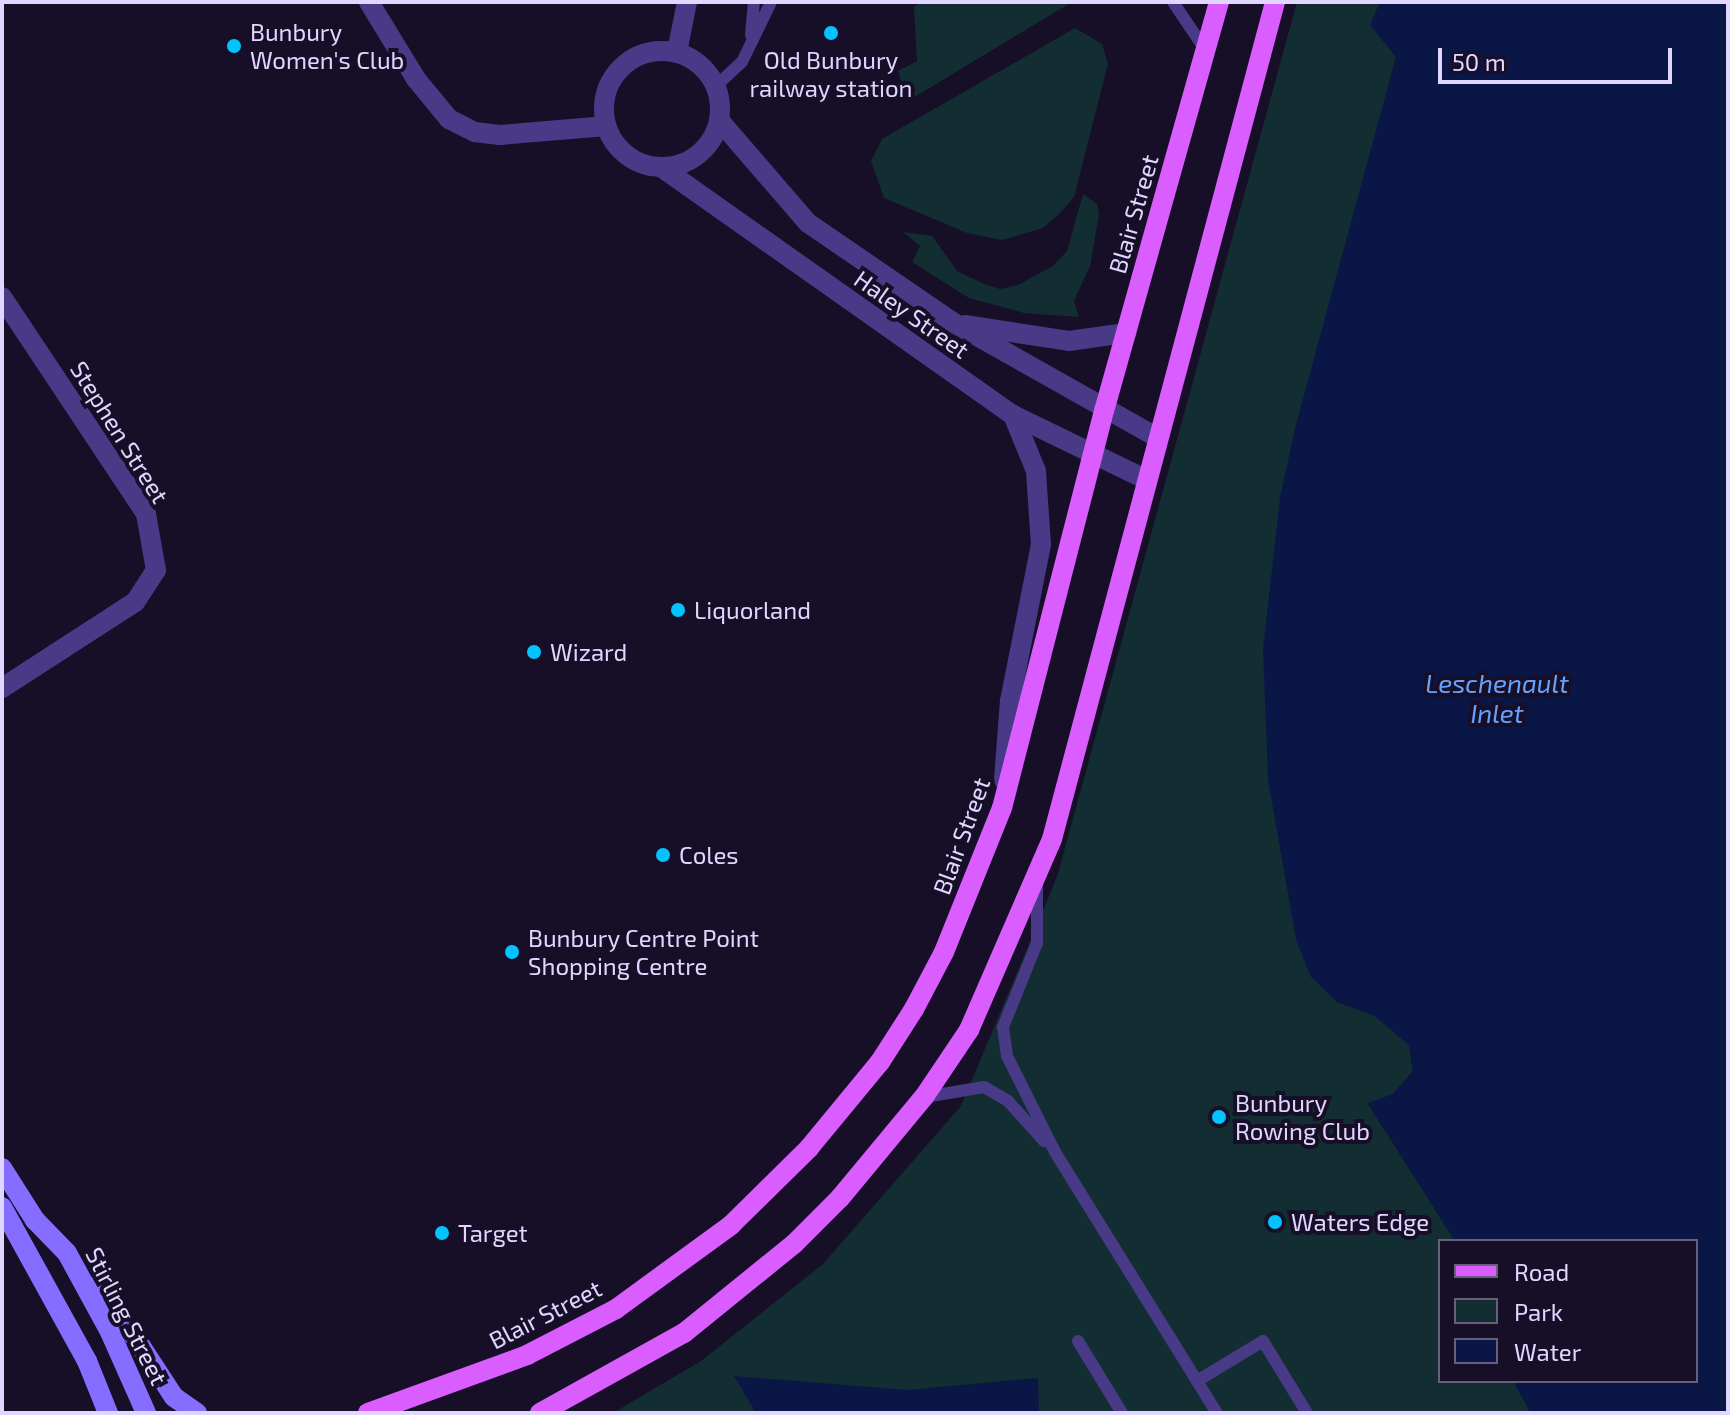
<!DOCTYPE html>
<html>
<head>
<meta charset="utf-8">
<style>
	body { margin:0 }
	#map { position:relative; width:1730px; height:1415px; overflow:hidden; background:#170f28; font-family:"Exo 2",sans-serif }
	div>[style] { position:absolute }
	.green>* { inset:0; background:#122e32 }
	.water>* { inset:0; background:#0a1746 }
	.service>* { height:12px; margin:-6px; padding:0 6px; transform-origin:6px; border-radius:6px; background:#483a87 }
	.tertiary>* { height:20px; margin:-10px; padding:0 10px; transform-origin:10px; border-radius:10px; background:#483a87 }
	.tertiary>.ring { margin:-10px; padding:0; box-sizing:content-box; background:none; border:20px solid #483a87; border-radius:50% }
	.secondary>* { height:20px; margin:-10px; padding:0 10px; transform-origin:10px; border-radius:10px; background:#856dff }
	.primary>* { height:20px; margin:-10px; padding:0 10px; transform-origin:10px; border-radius:10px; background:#d95dff }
	.dots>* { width:22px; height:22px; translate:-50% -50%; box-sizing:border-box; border:4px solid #170f28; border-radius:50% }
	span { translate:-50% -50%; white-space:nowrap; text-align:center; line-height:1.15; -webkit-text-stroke:8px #170f28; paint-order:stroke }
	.poi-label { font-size:24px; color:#e0d6ff }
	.left { translate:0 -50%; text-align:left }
	.street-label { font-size:24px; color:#e0d6ff }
	.water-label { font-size:26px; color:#64a2ff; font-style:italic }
	.frame { position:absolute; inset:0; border:4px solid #e0d6ff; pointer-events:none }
	.legend { position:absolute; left:1438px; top:1239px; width:260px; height:144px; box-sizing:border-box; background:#170f28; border:2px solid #675f7e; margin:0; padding:10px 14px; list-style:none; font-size:24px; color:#e0d6ff }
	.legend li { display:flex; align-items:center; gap:16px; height:40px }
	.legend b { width:40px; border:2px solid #675f7e }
	.scale { position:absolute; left:1438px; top:48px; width:234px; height:36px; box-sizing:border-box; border:4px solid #e0d6ff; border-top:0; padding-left:10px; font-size:24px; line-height:28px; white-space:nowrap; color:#e0d6ff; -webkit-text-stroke:6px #170f28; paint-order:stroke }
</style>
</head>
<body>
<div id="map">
	<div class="green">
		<i style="clip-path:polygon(922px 2px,1072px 2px,908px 101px,898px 71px,917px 61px,914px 7px)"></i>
		<i style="clip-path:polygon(1297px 2px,1380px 2px,1371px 25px,1396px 57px,1280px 498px,1337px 1002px,1375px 1016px,1409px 1045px,1413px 1071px,1393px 1094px,1368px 1104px,1455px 1241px,1440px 1241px,1440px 1381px,1513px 1381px,1531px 1413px,613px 1413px,701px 1361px,823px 1264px,961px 1106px,1057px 877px)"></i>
		<i style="clip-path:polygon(1075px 28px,1102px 44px,1108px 64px,1074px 197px,1059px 214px,1043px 228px,1002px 240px,967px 233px,884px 198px,871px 161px,882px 139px)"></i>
		<i style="clip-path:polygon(1083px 194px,1097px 204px,1099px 214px,1090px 266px,1074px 301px,1079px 317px,1024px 313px,969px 298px,912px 262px,920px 246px,903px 232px,932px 236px,957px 271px,984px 284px,1000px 289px,1018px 285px,1053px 266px,1067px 251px)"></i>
	</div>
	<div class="water">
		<i style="clip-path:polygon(1380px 2px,1728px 2px,1728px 1413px,1531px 1413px,1513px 1381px,1696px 1381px,1696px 1241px,1455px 1241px,1368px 1103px,1393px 1094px,1413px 1072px,1409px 1045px,1375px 1016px,1337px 1002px,1311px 977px,1296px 940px,1268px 779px,1263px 649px,1280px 498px,1295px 428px,1396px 57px,1370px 25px)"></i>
		<i style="clip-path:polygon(734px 1376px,907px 1390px,1038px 1378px,1039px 1413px,756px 1413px)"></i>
	</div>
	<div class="service">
		<i style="left:1173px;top:2px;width:59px;rotate:56deg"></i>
		<i style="left:751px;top:35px;width:33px;rotate:-85deg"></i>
		<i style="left:716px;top:86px;width:35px;rotate:-43deg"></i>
		<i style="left:742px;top:62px;width:67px;rotate:-64.2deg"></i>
		<i style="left:1037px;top:885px;width:58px;rotate:90deg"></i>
		<i style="left:1037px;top:943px;width:91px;rotate:112deg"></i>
		<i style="left:1003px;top:1027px;width:29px;rotate:82deg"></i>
		<i style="left:1007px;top:1056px;width:107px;rotate:63.4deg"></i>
		<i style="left:1055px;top:1152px;width:307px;rotate:58.2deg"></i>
		<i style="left:925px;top:1097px;width:60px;rotate:-9.6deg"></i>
		<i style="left:984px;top:1087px;width:28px;rotate:30deg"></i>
		<i style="left:1008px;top:1101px;width:54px;rotate:48deg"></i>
		<i style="left:1078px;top:1341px;width:84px;rotate:58.6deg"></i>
		<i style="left:1197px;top:1381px;width:77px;rotate:-31.2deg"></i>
		<i style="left:1263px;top:1341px;width:84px;rotate:58.6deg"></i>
	</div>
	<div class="tertiary">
		<i style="left:369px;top:2px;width:90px;rotate:58.6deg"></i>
		<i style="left:416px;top:79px;width:52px;rotate:50.5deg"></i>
		<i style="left:449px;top:119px;width:29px;rotate:27deg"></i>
		<i style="left:475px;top:132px;width:25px;rotate:7deg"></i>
		<i style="left:500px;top:135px;width:107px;rotate:-4.8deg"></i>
		<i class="ring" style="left:604px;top:51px;width:96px;height:96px"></i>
		<i style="left:677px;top:52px;width:51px;rotate:-78.7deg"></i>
		<i style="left:719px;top:120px;width:136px;rotate:49.2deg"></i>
		<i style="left:808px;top:223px;width:177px;rotate:34.4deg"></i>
		<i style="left:954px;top:323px;width:234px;rotate:29.4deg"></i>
		<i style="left:661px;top:167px;width:431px;rotate:35.2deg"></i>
		<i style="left:1013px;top:415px;width:149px;rotate:25.9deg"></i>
		<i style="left:2px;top:297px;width:260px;rotate:56.4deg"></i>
		<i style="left:146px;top:514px;width:57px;rotate:79.9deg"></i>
		<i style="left:156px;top:570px;width:38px;rotate:123deg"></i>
		<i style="left:135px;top:602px;width:158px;rotate:147.1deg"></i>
		<i style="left:965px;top:325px;width:105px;rotate:8.7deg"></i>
		<i style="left:1069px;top:341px;width:58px;rotate:-8deg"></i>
		<i style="left:1004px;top:780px;width:79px;rotate:-85.7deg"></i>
		<i style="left:1010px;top:701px;width:159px;rotate:-78.8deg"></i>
		<i style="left:1041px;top:545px;width:74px;rotate:-93.9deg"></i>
		<i style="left:1036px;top:471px;width:61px;rotate:-112.3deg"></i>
	</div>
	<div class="secondary">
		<i style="left:2px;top:1168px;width:62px;rotate:57.6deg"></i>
		<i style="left:35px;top:1220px;width:46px;rotate:45.9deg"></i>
		<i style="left:67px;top:1253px;width:90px;rotate:61.4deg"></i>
		<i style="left:110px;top:1332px;width:89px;rotate:66deg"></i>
		<i style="left:2px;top:1207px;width:176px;rotate:61.1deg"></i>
		<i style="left:87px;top:1361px;width:56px;rotate:68deg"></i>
		<i style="left:95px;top:1287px;width:50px;rotate:49.9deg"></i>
		<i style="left:127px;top:1325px;width:86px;rotate:56.9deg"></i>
		<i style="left:174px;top:1397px;width:28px;rotate:35deg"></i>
	</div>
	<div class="primary">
		<i style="left:368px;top:1413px;width:169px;rotate:-20deg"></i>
		<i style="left:527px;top:1355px;width:100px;rotate:-27.3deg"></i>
		<i style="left:616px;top:1309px;width:142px;rotate:-36.1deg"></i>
		<i style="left:731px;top:1225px;width:110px;rotate:-44.6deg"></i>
		<i style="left:809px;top:1148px;width:112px;rotate:-50.5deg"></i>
		<i style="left:880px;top:1062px;width:63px;rotate:-57.3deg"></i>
		<i style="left:914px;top:1009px;width:64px;rotate:-62.2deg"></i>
		<i style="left:944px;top:952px;width:155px;rotate:-68.1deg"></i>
		<i style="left:1002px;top:808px;width:410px;rotate:-75.6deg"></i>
		<i style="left:1104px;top:411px;width:425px;rotate:-74.3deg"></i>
		<i style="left:540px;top:1413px;width:165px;rotate:-29.1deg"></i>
		<i style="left:684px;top:1333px;width:141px;rotate:-39deg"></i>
		<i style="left:794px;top:1244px;width:65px;rotate:-45deg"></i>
		<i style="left:840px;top:1198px;width:131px;rotate:-50.3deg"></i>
		<i style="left:924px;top:1097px;width:81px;rotate:-56.1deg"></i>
		<i style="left:969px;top:1030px;width:208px;rotate:-66.5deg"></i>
		<i style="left:1052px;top:839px;width:866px;rotate:-75.08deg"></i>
	</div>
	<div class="dots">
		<i style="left:831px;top:33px;background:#02c3ff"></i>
		<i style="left:234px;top:46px;background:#02c3ff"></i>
		<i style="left:678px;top:610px;background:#02c3ff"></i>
		<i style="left:534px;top:652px;background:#02c3ff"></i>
		<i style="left:663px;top:855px;background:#02c3ff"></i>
		<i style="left:512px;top:952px;background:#02c3ff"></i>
		<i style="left:1219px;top:1117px;background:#02c3ff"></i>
		<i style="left:1275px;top:1222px;background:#02c3ff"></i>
		<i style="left:442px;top:1233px;background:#02c3ff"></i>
	</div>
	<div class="poi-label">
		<span class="left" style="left:250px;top:46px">Bunbury<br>Women's Club</span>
		<span style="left:831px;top:74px">Old Bunbury<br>railway station</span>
		<span class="left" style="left:694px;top:610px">Liquorland</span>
		<span class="left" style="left:550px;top:652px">Wizard</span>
		<span class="left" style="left:679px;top:855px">Coles</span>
		<span class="left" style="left:528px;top:952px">Bunbury Centre Point<br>Shopping Centre</span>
		<span class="left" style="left:1235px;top:1117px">Bunbury<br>Rowing Club</span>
		<span class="left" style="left:1291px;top:1222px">Waters Edge</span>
		<span class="left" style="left:458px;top:1233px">Target</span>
	</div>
	<div class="street-label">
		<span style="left:1133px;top:214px;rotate:-74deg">Blair Street</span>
		<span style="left:912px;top:314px;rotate:35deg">Haley Street</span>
		<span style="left:120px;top:432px;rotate:58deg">Stephen Street</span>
		<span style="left:961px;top:836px;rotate:-70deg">Blair Street</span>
		<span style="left:545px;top:1314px;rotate:-27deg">Blair Street</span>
		<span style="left:127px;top:1316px;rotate:63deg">Stirling Street</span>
	</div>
	<div class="water-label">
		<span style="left:1497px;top:698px">Leschenault<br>Inlet</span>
	</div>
	<div class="frame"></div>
	<ul class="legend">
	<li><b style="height:10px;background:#d95dff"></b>Road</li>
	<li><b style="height:22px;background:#122e32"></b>Park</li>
	<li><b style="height:22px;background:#0a1746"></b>Water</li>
	</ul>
	<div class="scale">50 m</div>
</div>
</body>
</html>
